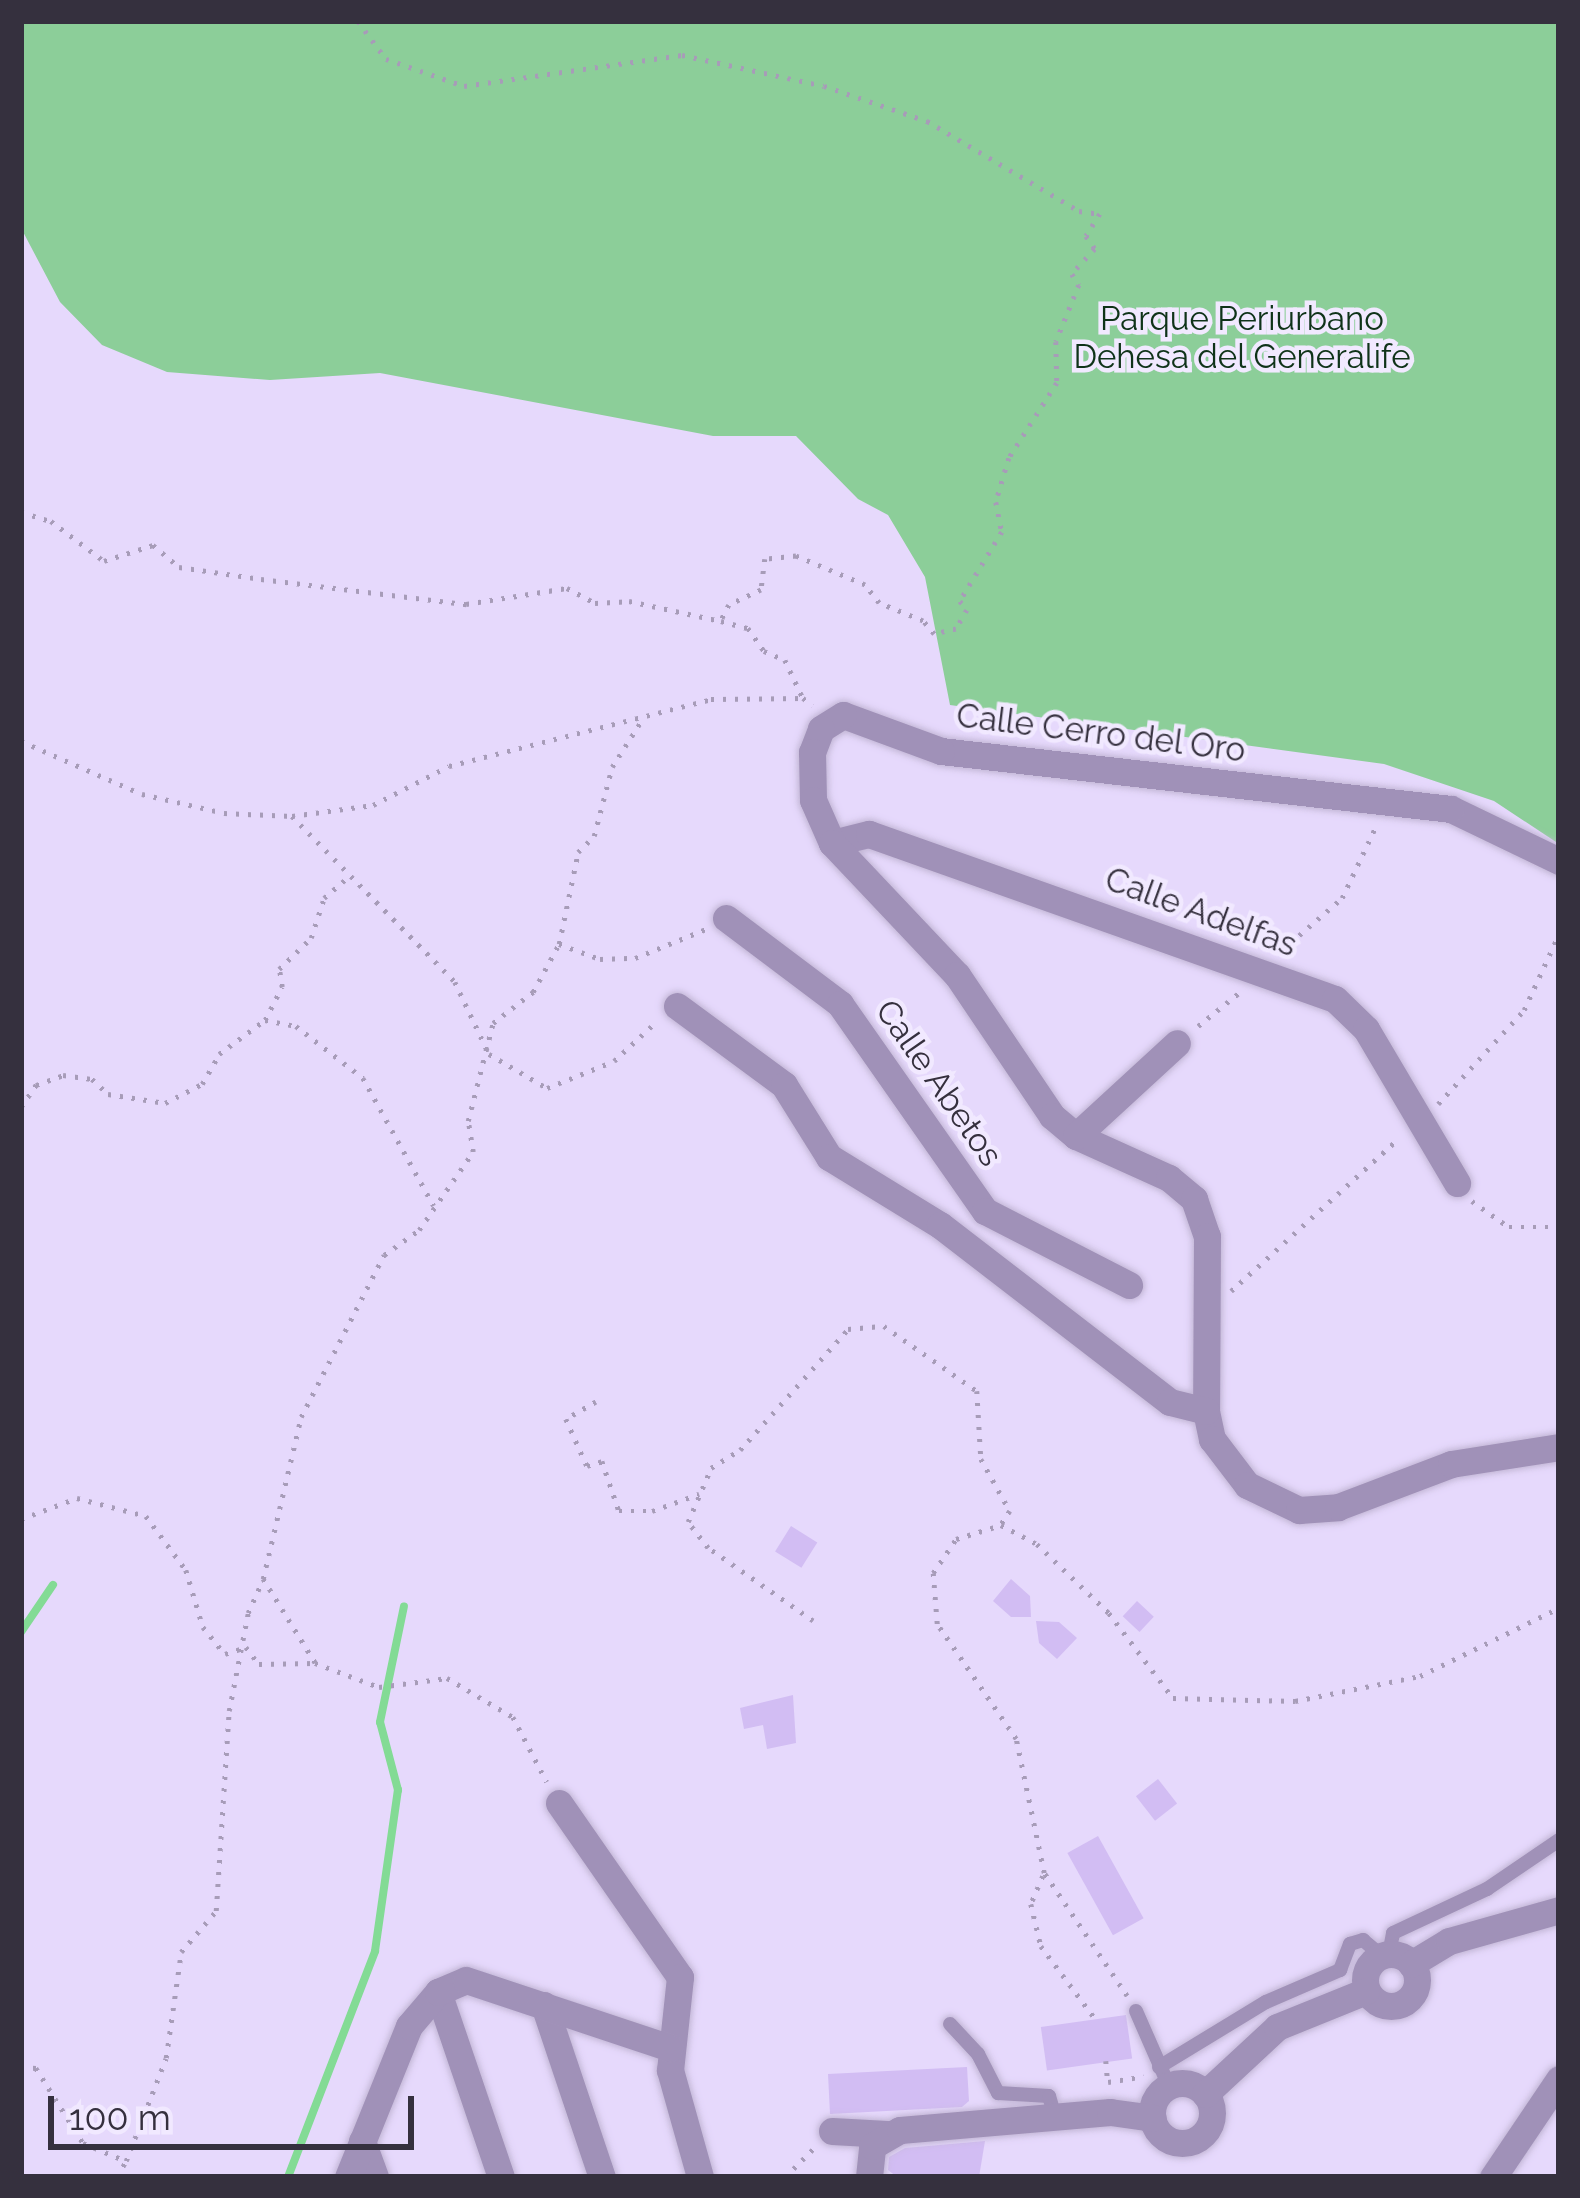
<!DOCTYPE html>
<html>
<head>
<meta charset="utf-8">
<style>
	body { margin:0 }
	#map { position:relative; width:1580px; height:2198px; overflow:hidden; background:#e6d9fc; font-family:Raleway,sans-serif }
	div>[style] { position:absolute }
	.green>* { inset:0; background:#8cce99 }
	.stream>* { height:8px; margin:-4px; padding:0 4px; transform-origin:4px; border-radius:4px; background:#83db95 }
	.building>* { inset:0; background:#d2bdf3; transform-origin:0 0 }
	.path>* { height:4.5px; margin-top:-2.25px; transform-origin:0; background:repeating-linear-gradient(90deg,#a79cb8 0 3px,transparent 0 12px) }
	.roads { filter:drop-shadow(0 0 3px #c3b7d6) drop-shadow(0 0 3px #c3b7d6) }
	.lane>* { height:14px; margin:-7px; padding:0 7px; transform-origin:7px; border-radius:7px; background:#a091b8 }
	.street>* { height:27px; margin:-13.5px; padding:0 13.5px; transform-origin:13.5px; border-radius:13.5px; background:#a091b8 }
	.street>.ring { margin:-13.5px; padding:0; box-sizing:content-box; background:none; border:27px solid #a091b8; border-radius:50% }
	span { translate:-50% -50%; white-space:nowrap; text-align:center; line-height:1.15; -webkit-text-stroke:9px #f1e9ff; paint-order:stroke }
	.park-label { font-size:33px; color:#0f3319 }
	.street-label { font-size:33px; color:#35303e }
	.frame { position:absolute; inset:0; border:24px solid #35303e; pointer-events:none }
	.scale { position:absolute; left:48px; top:2096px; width:366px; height:54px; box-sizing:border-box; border:6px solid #35303e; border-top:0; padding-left:15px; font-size:36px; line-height:42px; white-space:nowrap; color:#35303e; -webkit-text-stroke:9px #f1e9ff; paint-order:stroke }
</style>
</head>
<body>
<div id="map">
	<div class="green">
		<i style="clip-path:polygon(21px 21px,1559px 21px,1559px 844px,1494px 801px,1384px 764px,950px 705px,925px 577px,888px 515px,858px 499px,796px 436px,713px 436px,380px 373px,270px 380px,167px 372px,102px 345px,60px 302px,21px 228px)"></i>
	</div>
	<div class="stream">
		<i style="left:21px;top:1632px;width:57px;rotate:-55.8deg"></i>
		<i style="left:288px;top:2177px;width:242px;rotate:-68.9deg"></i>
		<i style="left:375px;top:1951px;width:163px;rotate:-81.9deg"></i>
		<i style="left:398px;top:1790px;width:70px;rotate:-104.8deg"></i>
		<i style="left:380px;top:1722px;width:118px;rotate:-78.3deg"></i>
	</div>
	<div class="building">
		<i style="left:791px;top:1526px;width:31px;height:30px;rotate:32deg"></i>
		<i style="clip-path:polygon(1011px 1579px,1030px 1596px,1031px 1617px,1011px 1617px,993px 1601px)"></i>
		<i style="left:1137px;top:1601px;width:23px;height:21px;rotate:43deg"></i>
		<i style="clip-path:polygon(1036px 1621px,1059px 1622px,1077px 1638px,1057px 1659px,1039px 1643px)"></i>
		<i style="clip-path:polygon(793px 1695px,796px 1743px,767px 1749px,763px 1725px,744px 1729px,740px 1708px)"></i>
		<i style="left:1158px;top:1779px;width:31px;height:28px;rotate:52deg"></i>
		<i style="left:1098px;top:1836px;width:94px;height:35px;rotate:61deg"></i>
		<i style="left:1126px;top:2015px;width:44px;height:86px;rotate:82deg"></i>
		<i style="clip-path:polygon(967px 2067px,969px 2101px,962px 2107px,830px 2114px,828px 2074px)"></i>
		<i style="clip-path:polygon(985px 2141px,979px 2177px,897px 2177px,888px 2170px,889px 2157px,905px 2148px)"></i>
	</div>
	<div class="path">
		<i style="left:358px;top:21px;width:47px;rotate:53.6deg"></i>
		<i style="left:386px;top:59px;width:83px;rotate:19.1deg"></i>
		<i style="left:464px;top:86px;width:220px;rotate:-8.1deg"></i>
		<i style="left:682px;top:55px;width:145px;rotate:12.3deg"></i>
		<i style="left:824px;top:86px;width:109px;rotate:18.8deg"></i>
		<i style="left:927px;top:121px;width:177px;rotate:30.6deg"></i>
		<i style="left:1079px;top:211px;width:21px;rotate:8deg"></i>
		<i style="left:1100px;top:214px;width:26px;rotate:122deg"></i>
		<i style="left:1086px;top:236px;width:16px;rotate:55deg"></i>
		<i style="left:1095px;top:249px;width:34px;rotate:133deg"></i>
		<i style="left:1072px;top:274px;width:13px;rotate:58deg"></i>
		<i style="left:1079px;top:285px;width:61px;rotate:112deg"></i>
		<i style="left:1056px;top:342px;width:41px;rotate:88.6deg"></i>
		<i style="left:1057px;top:383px;width:89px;rotate:122.6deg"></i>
		<i style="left:1009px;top:458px;width:46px;rotate:106.5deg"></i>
		<i style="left:996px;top:502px;width:31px;rotate:79deg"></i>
		<i style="left:1002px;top:532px;width:81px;rotate:121.3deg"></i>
		<i style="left:960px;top:601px;width:11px;rotate:52deg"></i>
		<i style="left:967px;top:610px;width:22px;rotate:120deg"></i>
		<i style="left:956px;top:629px;width:23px;rotate:167deg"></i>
		<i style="left:934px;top:634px;width:17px;rotate:-130deg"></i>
		<i style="left:923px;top:621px;width:48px;rotate:-157.8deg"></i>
		<i style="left:879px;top:603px;width:23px;rotate:-128deg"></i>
		<i style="left:865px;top:585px;width:75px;rotate:-157.2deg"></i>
		<i style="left:796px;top:556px;width:31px;rotate:174deg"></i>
		<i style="left:765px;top:559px;width:31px;rotate:97deg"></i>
		<i style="left:761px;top:590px;width:35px;rotate:155deg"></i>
		<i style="left:729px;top:605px;width:18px;rotate:117deg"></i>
		<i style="left:21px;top:512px;width:31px;rotate:17deg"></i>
		<i style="left:51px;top:521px;width:66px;rotate:37deg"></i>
		<i style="left:104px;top:561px;width:52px;rotate:-18.1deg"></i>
		<i style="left:153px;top:545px;width:34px;rotate:40deg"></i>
		<i style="left:179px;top:567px;width:83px;rotate:8.3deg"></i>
		<i style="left:261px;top:579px;width:207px;rotate:7deg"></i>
		<i style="left:466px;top:604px;width:102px;rotate:-9deg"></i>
		<i style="left:567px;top:588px;width:32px;rotate:28deg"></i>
		<i style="left:595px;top:603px;width:34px;rotate:-3deg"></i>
		<i style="left:629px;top:601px;width:94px;rotate:12.3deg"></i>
		<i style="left:721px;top:621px;width:28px;rotate:15deg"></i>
		<i style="left:748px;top:628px;width:28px;rotate:55deg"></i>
		<i style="left:764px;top:651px;width:23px;rotate:23deg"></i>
		<i style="left:785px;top:660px;width:42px;rotate:64.7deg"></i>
		<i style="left:21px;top:741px;width:132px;rotate:23.7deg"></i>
		<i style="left:142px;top:794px;width:84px;rotate:13deg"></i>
		<i style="left:224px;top:813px;width:68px;rotate:2.5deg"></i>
		<i style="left:292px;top:816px;width:82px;rotate:-7.7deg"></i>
		<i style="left:373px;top:805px;width:85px;rotate:-27.2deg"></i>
		<i style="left:449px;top:766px;width:270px;rotate:-14.3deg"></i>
		<i style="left:711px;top:699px;width:92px;rotate:-0.6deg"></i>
		<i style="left:803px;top:698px;width:12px;rotate:35deg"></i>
		<i style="left:292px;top:816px;width:233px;rotate:45.5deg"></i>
		<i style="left:455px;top:982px;width:80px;rotate:64.7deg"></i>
		<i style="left:489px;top:1054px;width:67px;rotate:30.4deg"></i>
		<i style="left:547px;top:1088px;width:72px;rotate:-21.9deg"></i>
		<i style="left:614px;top:1061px;width:59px;rotate:-42.9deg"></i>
		<i style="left:559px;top:944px;width:44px;rotate:20.1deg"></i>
		<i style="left:600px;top:959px;width:35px;rotate:-2deg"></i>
		<i style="left:635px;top:958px;width:77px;rotate:-22.2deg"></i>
		<i style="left:1281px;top:951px;width:81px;rotate:-41deg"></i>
		<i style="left:1342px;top:898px;width:82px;rotate:-64.7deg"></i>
		<i style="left:265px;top:1020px;width:32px;rotate:11deg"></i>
		<i style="left:296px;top:1026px;width:85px;rotate:37.8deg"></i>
		<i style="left:363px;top:1078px;width:146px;rotate:61deg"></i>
		<i style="left:1198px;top:1026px;width:54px;rotate:-39deg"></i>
		<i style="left:1438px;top:1104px;width:127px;rotate:-47.5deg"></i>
		<i style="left:1524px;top:1010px;width:84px;rotate:-65.3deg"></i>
		<i style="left:21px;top:1107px;width:27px;rotate:-56deg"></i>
		<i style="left:36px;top:1085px;width:29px;rotate:-20deg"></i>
		<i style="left:63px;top:1075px;width:29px;rotate:8deg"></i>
		<i style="left:92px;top:1079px;width:22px;rotate:43deg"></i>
		<i style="left:108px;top:1094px;width:58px;rotate:9deg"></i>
		<i style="left:165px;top:1103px;width:42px;rotate:-27.2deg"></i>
		<i style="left:202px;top:1084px;width:34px;rotate:-60deg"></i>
		<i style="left:219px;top:1054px;width:57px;rotate:-36.5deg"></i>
		<i style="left:265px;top:1020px;width:37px;rotate:-63deg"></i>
		<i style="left:282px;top:987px;width:18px;rotate:-99deg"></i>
		<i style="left:279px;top:969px;width:45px;rotate:-44.1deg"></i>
		<i style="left:311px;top:938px;width:42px;rotate:-72deg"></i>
		<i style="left:324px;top:898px;width:28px;rotate:-41deg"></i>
		<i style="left:1472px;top:1201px;width:45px;rotate:35.1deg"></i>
		<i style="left:1509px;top:1227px;width:50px"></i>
		<i style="left:1231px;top:1291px;width:227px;rotate:-42.3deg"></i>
		<i style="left:596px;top:1402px;width:34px;rotate:150deg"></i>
		<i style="left:566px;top:1419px;width:51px;rotate:65.9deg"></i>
		<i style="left:587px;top:1466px;width:16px;rotate:-18deg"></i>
		<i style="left:602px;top:1461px;width:53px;rotate:71.2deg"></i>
		<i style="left:619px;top:1511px;width:33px"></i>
		<i style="left:652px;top:1511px;width:50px;rotate:-19.9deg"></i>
		<i style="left:21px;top:1519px;width:60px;rotate:-20.6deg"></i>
		<i style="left:77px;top:1498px;width:71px;rotate:14.6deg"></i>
		<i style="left:146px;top:1516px;width:67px;rotate:53.5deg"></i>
		<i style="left:186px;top:1570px;width:59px;rotate:73.4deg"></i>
		<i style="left:203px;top:1627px;width:35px;rotate:51deg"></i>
		<i style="left:225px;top:1654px;width:22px;rotate:-18deg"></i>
		<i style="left:246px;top:1647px;width:21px;rotate:53deg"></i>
		<i style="left:259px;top:1664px;width:56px;rotate:-1deg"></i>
		<i style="left:315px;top:1663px;width:68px;rotate:20.6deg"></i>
		<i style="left:379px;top:1687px;width:69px;rotate:-7.5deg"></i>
		<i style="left:447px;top:1678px;width:77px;rotate:30.6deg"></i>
		<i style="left:513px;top:1717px;width:73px;rotate:62.4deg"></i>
		<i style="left:813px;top:1621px;width:128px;rotate:-145.2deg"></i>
		<i style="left:708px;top:1548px;width:33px;rotate:-128deg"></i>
		<i style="left:688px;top:1522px;width:59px;rotate:-66.9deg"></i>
		<i style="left:711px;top:1468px;width:34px;rotate:-32deg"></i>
		<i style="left:740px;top:1450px;width:162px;rotate:-48.2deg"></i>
		<i style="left:848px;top:1329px;width:36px;rotate:-5deg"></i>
		<i style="left:884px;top:1326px;width:113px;rotate:35deg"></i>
		<i style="left:977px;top:1391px;width:68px;rotate:86.6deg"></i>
		<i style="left:981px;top:1459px;width:60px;rotate:60.9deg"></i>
		<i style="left:1010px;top:1511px;width:17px;rotate:123deg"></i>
		<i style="left:315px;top:1663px;width:99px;rotate:-121.8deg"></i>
		<i style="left:263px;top:1579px;width:166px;rotate:-76.8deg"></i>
		<i style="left:301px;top:1417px;width:182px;rotate:-62.9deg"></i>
		<i style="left:384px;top:1255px;width:43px;rotate:-35.5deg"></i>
		<i style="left:419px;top:1230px;width:95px;rotate:-55.3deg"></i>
		<i style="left:473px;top:1152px;width:31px;rotate:-99deg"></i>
		<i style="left:468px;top:1121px;width:101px;rotate:-75.7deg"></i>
		<i style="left:493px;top:1023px;width:51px;rotate:-37.8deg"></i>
		<i style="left:533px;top:992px;width:55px;rotate:-61.6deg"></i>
		<i style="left:559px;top:944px;width:94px;rotate:-78.3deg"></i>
		<i style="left:578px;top:852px;width:23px;rotate:-45deg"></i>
		<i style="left:594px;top:836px;width:71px;rotate:-75.4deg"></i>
		<i style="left:612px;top:767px;width:52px;rotate:-57.5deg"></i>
		<i style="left:1043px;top:1876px;width:30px;rotate:113deg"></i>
		<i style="left:1031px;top:1904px;width:43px;rotate:76.6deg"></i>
		<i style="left:1041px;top:1946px;width:89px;rotate:53.3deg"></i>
		<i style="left:1127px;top:1996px;width:148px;rotate:-124deg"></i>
		<i style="left:1044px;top:1873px;width:137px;rotate:-101.8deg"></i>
		<i style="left:1016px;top:1739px;width:140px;rotate:-124.5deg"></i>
		<i style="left:937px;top:1624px;width:51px;rotate:-94.5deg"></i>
		<i style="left:933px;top:1573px;width:41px;rotate:-55.9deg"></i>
		<i style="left:956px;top:1539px;width:47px;rotate:-17.3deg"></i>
		<i style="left:1001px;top:1525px;width:41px;rotate:27.8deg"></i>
		<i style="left:1037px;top:1544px;width:100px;rotate:43.8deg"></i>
		<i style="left:1109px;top:1613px;width:106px;rotate:53deg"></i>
		<i style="left:1173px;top:1698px;width:122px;rotate:1.4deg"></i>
		<i style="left:1295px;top:1701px;width:127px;rotate:-11.3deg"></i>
		<i style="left:1420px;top:1676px;width:155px;rotate:-26.1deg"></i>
		<i style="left:1106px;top:2061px;width:21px;rotate:85deg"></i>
		<i style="left:1108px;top:2082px;width:36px;rotate:-9deg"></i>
		<i style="left:21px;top:2067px;width:15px;rotate:4deg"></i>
		<i style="left:36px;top:2068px;width:89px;rotate:57.9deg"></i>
		<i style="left:83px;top:2143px;width:47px;rotate:22.7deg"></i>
		<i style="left:126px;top:2161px;width:110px;rotate:-68.8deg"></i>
		<i style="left:166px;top:2058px;width:107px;rotate:-81.9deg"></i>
		<i style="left:181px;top:1952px;width:54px;rotate:-49.5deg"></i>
		<i style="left:216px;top:1911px;width:200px;rotate:-86.3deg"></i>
		<i style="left:229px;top:1711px;width:100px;rotate:-79deg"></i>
		<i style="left:248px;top:1613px;width:36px;rotate:-66deg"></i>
		<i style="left:117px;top:2177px;width:18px;rotate:-61deg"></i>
		<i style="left:785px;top:2177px;width:42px;rotate:-45deg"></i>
	</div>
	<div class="roads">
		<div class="lane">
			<i style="left:1389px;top:1954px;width:21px;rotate:-79deg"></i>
			<i style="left:1393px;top:1933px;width:104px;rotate:-25.1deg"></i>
			<i style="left:1487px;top:1889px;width:87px;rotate:-34.2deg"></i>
			<i style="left:1136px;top:2011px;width:82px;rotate:66.3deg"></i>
			<i style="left:950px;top:2024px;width:41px;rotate:47deg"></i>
			<i style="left:978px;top:2054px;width:44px;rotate:62.9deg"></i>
			<i style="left:998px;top:2093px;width:51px;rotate:3.4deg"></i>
			<i style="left:1049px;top:2096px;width:22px;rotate:74deg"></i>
			<i style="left:1159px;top:2067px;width:125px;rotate:-31.3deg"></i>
			<i style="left:1266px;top:2002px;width:81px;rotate:-23.4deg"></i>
			<i style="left:1340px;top:1970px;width:28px;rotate:-69deg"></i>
			<i style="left:1350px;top:1944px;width:14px;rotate:-17deg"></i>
			<i style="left:1363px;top:1940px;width:23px;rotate:40deg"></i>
		</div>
		<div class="street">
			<i style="left:832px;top:843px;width:38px;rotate:-14deg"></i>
			<i style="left:869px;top:834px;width:494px;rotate:19.5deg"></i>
			<i style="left:1335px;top:999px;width:43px;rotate:44.1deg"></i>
			<i style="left:1366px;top:1029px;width:179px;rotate:59.4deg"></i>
			<i style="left:1559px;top:861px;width:120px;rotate:-154.3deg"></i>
			<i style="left:1451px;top:809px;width:513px;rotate:-173.51deg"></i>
			<i style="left:941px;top:751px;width:104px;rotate:-159.8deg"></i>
			<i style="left:843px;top:715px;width:26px;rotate:148deg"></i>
			<i style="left:821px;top:729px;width:25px;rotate:111deg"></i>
			<i style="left:812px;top:752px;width:48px;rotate:88.8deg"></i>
			<i style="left:813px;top:800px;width:47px;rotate:66.2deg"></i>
			<i style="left:832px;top:843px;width:182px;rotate:46.6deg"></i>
			<i style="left:957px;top:975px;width:170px;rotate:56deg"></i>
			<i style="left:1052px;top:1116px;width:31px;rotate:40deg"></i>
			<i style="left:1076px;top:1136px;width:102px;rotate:24.3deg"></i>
			<i style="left:1169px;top:1178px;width:33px;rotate:40deg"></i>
			<i style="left:1194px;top:1199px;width:39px;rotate:71deg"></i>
			<i style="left:1207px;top:1236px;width:175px;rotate:90.3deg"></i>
			<i style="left:1206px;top:1411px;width:29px;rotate:78deg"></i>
			<i style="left:1212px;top:1439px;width:58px;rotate:52.7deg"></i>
			<i style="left:1247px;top:1485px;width:58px;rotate:25.7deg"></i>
			<i style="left:1299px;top:1510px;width:39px;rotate:-4deg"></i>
			<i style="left:1338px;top:1507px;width:121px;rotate:-20.8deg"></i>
			<i style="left:1451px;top:1464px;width:109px;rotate:-8.9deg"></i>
			<i style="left:726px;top:918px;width:143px;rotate:37deg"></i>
			<i style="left:840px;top:1004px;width:253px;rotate:55deg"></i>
			<i style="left:985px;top:1211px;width:162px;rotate:27.2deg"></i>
			<i style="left:677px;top:1006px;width:133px;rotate:36.4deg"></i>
			<i style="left:784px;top:1085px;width:85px;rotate:58deg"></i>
			<i style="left:829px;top:1157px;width:130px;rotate:31.5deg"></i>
			<i style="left:940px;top:1225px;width:290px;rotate:37.6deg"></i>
			<i style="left:1170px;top:1402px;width:37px;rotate:14deg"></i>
			<i style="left:1076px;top:1136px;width:137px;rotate:-42.6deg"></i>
			<i style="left:559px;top:1803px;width:212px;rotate:55.2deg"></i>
			<i style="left:680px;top:1977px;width:94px;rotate:96.1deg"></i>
			<i style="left:670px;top:2070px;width:111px;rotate:74.3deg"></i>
			<i class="ring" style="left:1365px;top:1954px;width:25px;height:25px"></i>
			<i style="left:1411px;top:1964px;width:44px;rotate:-31.2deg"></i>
			<i style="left:1449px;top:1941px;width:114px;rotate:-15.7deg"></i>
			<i style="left:438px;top:1992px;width:195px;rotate:71.2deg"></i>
			<i style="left:544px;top:2005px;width:182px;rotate:71.4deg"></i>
			<i class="ring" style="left:1152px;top:2083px;width:33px;height:33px"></i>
			<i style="left:1205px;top:2094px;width:98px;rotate:-42.9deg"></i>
			<i style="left:1277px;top:2027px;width:96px;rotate:-22deg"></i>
			<i style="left:832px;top:2131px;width:55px;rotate:3.1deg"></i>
			<i style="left:362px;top:2141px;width:38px;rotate:70deg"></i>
			<i style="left:348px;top:2177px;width:163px;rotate:-68deg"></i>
			<i style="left:409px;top:2026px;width:45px;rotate:-49.5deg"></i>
			<i style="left:438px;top:1992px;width:30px;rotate:-23deg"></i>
			<i style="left:466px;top:1980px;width:215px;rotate:18.4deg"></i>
			<i style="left:869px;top:2177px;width:31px;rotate:-84deg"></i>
			<i style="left:872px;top:2146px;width:32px;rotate:-30deg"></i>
			<i style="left:900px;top:2130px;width:211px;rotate:-4.9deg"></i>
			<i style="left:1110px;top:2112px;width:43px;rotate:7.9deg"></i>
			<i style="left:1493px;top:2177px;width:118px;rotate:-56deg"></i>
		</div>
	</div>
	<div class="park-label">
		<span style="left:1242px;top:338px">Parque Periurbano<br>Dehesa del Generalife</span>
	</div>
	<div class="street-label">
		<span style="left:1101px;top:733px;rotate:7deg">Calle Cerro del Oro</span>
		<span style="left:1201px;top:912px;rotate:20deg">Calle Adelfas</span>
		<span style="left:939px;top:1083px;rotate:55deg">Calle Abetos</span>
	</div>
	<div class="frame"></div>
	<div class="scale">100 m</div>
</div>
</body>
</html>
